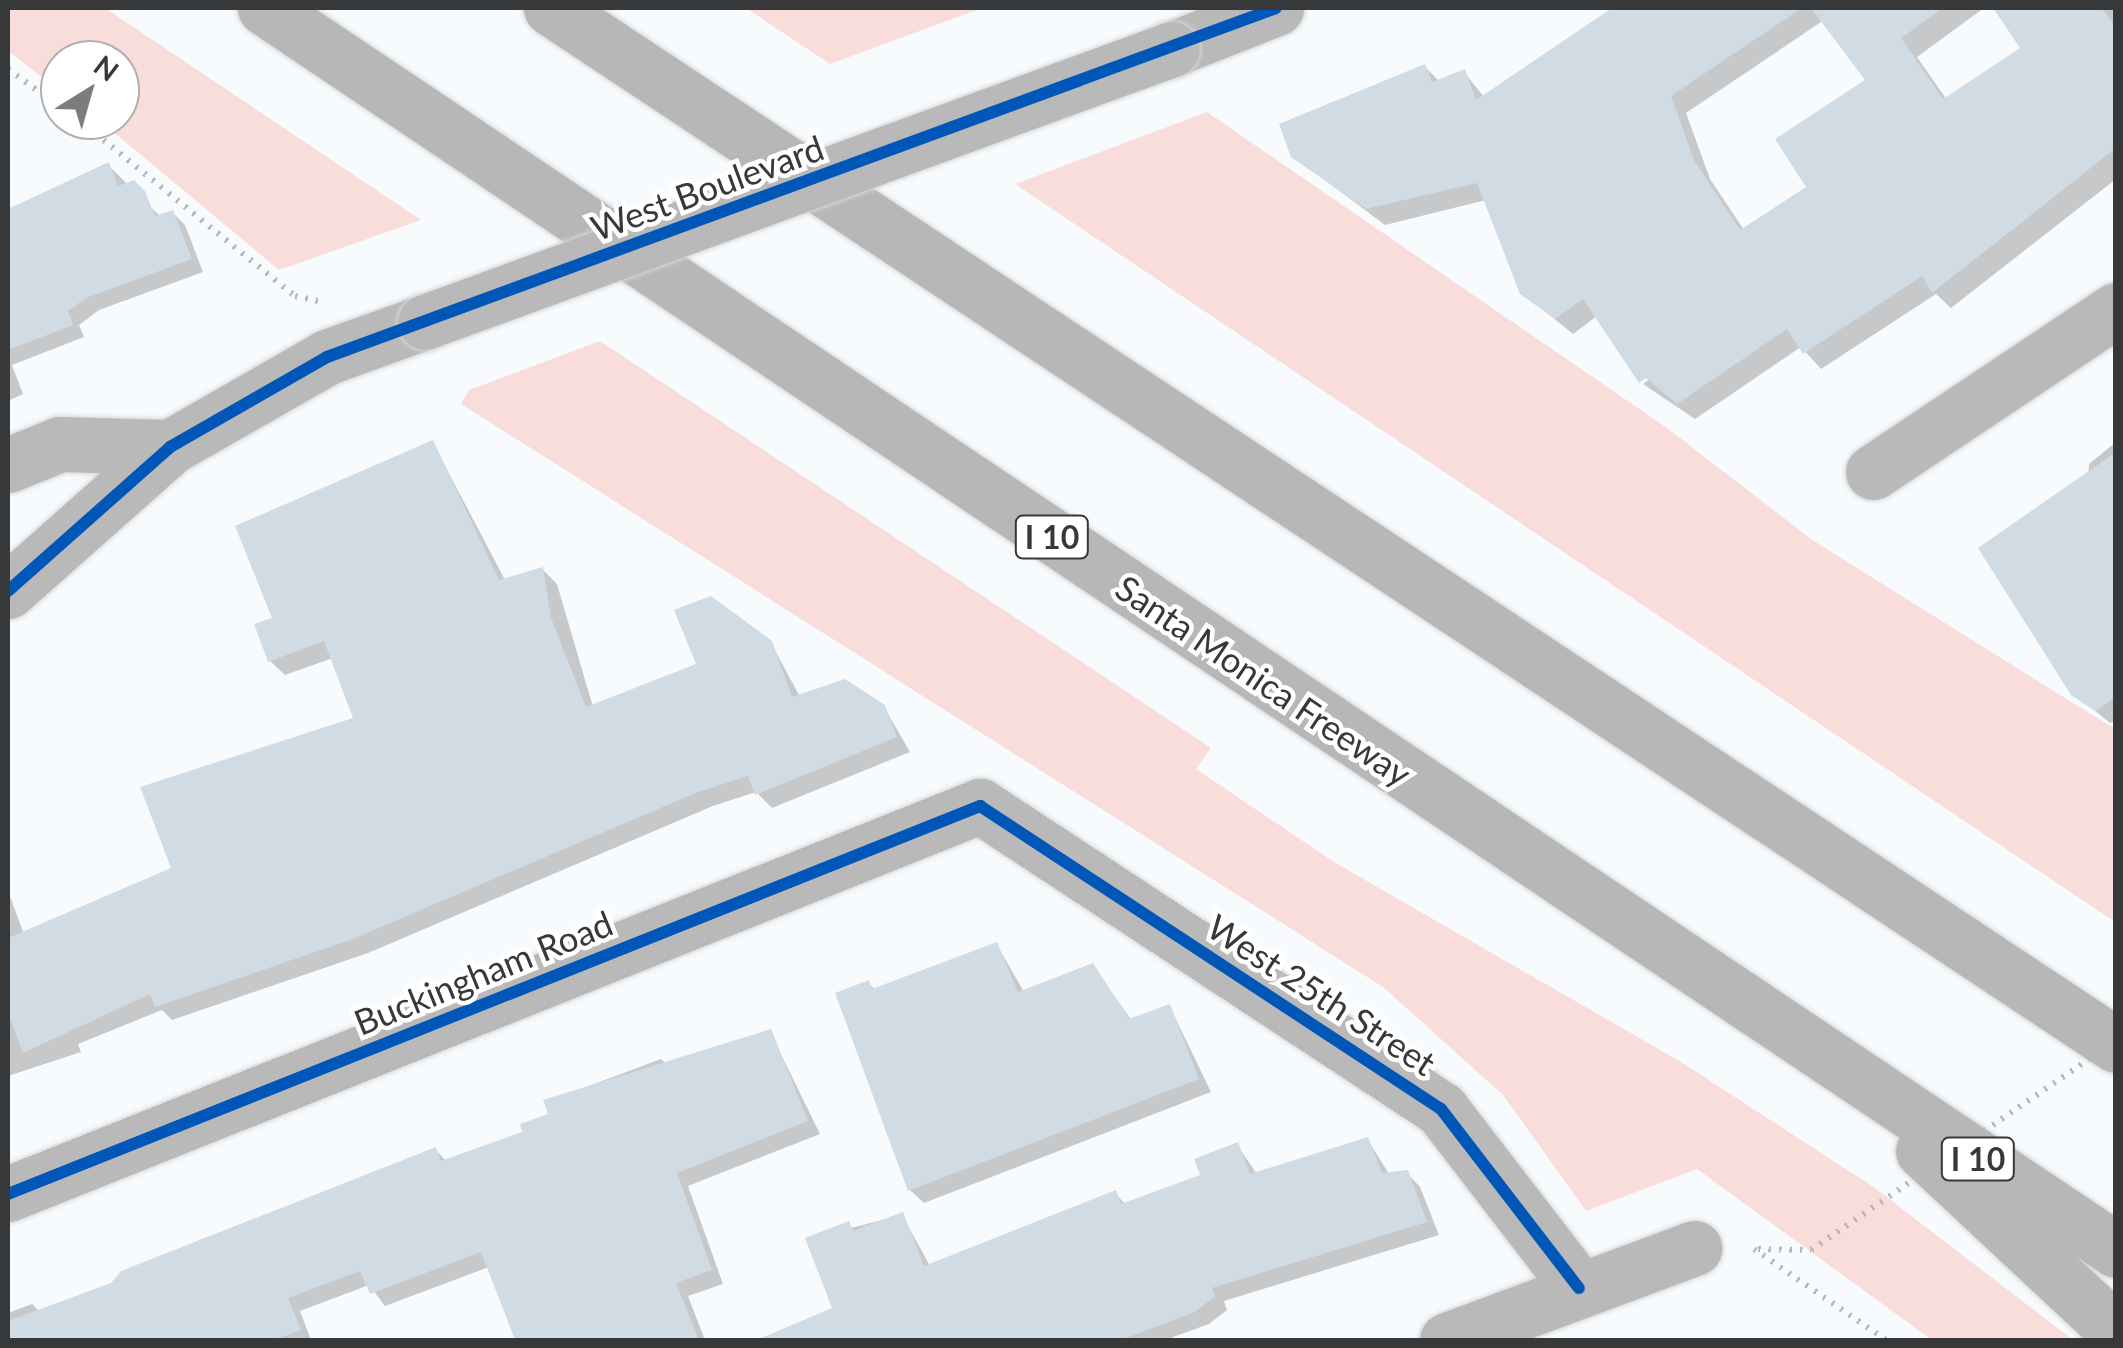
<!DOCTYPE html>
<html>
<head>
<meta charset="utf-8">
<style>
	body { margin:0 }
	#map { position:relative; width:2123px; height:1348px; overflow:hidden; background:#f8fbfd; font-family:Lato,sans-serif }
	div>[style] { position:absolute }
	.green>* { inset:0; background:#f9ddda }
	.shadow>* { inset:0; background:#0003 }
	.building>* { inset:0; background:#d0dbe4 }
	.path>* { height:6px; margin-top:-3px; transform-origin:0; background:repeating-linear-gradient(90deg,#b8b9ba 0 2.5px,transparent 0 10.5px) }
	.roads { filter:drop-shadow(0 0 2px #d6d8d9) drop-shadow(0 0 2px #d6d8d9) }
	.minor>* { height:55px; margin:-27.5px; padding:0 27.5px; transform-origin:27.5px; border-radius:27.5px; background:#b9b9b9 }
	.tertiary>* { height:55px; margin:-27.5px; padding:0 27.5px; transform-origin:27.5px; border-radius:27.5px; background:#b9b9b9 }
	.motorway>* { height:55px; margin:-27.5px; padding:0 27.5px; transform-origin:27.5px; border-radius:27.5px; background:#b7b7b7 }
	.path-bridge>* { height:6px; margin-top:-3px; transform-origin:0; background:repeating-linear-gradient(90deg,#b8b9ba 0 2.5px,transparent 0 10.5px) }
	.bridges { filter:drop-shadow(0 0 2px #d6d8d9) drop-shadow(0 0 2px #d6d8d9) }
	.tertiary-bridge>* { height:55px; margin:-27.5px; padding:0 27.5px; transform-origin:27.5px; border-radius:27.5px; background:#b9b9b9 }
	.cycleway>* { height:12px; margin:-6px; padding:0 6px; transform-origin:6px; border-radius:6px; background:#0057b8 }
	span { translate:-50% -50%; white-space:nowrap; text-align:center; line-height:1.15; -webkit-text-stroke:9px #fff; paint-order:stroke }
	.shield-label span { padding:2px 8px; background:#fff; border:2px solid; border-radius:8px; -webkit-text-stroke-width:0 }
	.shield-label { font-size:32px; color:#36383a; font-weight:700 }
	.street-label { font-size:35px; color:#36383a }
	.frame { position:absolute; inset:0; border:10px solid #36383a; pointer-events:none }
	.north { position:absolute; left:40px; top:40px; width:100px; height:100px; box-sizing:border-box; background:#fff; border:2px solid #afafb0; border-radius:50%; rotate:37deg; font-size:28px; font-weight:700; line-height:40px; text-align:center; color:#36383a }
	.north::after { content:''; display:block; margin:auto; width:35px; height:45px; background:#7a7c7e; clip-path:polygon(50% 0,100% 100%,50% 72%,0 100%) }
</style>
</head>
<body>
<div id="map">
	<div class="green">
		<i style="clip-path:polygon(8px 8px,105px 8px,421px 220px,279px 270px,99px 120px,120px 120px,120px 60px,60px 60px,60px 91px,8px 51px)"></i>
		<i style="clip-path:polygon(746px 8px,982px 8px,830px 64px)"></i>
		<i style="clip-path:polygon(1207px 112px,1667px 428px,1811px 539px,2115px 729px,2115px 922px,1015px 184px)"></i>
		<i style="clip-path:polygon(600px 341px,1211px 748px,1196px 769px,1334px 862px,1681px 1062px,1875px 1188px,2073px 1340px,1932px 1340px,1697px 1169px,1586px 1211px,1503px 1095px,1383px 987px,461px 404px,469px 390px)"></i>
	</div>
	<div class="shadow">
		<i style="clip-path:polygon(evenodd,1617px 8px,1984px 8px,1917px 57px,1947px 100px,2024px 49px,2000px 13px,2008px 8px,2116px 8px,2116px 179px,1951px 308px,1936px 294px,1821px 369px,1801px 347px,1695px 419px,1643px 384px,1658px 373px,1597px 316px,1573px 334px,1522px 293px,1486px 200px,1385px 225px,1293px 156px,1425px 67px,1440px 82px,1464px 72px,1484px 97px,1617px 8px,1824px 20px,1868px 81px,1809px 188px,1744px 230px,1710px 179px,1686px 113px,1824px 20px)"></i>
		<i style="clip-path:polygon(108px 165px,161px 217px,173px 213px,185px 225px,203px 272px,99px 310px,79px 325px,84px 337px,12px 365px,23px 394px,8px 401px,8px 211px)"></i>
		<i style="clip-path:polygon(2116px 442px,2116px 720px,2110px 723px,2073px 693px,2089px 464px)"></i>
		<i style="clip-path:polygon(433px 443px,505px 580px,543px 570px,557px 584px,593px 707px,771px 643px,800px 697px,884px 707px,910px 752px,772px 808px,756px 792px,713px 806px,368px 953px,172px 1020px,162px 1010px,78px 1044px,81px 1052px,8px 1076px,8px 891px,24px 934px,174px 870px,356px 719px,333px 658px,285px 675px,270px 661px,275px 619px)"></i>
		<i style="clip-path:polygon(997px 945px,1024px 992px,1093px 966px,1132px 1021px,1170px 1007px,1211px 1092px,924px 1203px,910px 1190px,868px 983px,876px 990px)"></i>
		<i style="clip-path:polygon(770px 1032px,820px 1134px,688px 1186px,723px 1284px,688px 1296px,705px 1340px,518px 1340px,489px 1267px,385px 1306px,369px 1285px,300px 1311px,311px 1340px,8px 1340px,8px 1313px,32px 1304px,40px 1312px,113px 1285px,436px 1150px,447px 1162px,526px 1133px,551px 1116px,546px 1102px,661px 1059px,671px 1069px)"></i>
		<i style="clip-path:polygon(1368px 1140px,1389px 1174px,1407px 1173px,1420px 1187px,1439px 1235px,1224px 1301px,1227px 1310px,1209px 1324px,1165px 1340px,758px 1340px,835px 1310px,808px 1239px,902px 1215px,930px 1266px,1115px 1193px,1126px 1205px,1204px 1176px,1237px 1145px,1257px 1174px)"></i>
	</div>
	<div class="building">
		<i style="clip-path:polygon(1612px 8px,1802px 8px,1671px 96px,1694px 160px,1740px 230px,1806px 187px,1775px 139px,1865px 80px,1811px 8px,1943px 8px,1901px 38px,1943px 99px,2020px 48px,1993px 8px,2102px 8px,2116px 27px,2116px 148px,1932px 293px,1922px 276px,1803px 354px,1787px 329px,1677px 404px,1646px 378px,1639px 383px,1583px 299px,1555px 319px,1520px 294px,1477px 183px,1366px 209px,1291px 157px,1279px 124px,1425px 64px,1432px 82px,1465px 69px,1476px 100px)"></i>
		<i style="clip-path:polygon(109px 162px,118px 186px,134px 180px,145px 191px,155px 216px,173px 210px,192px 259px,86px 298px,68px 311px,73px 325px,8px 350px,8px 209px)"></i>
		<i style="clip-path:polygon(433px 440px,499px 580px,543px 567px,551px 618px,586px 707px,696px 664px,674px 610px,711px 596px,772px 641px,792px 697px,845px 679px,885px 705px,897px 737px,755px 795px,748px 776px,698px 792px,353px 939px,155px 1007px,150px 994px,23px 1053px,8px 1013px,8px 938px,171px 868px,140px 787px,353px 718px,324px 641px,268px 662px,254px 624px,272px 618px,235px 526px)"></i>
		<i style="clip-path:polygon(2116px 452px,2116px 697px,2095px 711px,2071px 695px,1978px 548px)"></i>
		<i style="clip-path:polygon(997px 942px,1018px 992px,1093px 963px,1129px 1019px,1170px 1004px,1199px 1079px,908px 1191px,835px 993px,869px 980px,872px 989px)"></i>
		<i style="clip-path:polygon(771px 1029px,808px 1121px,677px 1173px,712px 1270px,676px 1283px,699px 1340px,515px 1340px,481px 1252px,370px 1294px,360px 1271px,288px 1298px,301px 1330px,274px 1340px,8px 1340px,8px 1321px,111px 1283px,121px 1271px,436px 1147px,441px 1161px,522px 1132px,520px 1124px,548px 1114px,543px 1100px)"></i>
		<i style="clip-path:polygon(1368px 1137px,1382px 1173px,1408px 1170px,1427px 1222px,1212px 1288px,1215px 1296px,1195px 1312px,1121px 1340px,757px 1340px,832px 1308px,805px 1238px,849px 1221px,853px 1231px,903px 1212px,924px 1266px,1116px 1190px,1121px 1204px,1200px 1175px,1194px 1159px,1238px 1142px,1250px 1174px)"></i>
	</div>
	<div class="path">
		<i style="left:8px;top:69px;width:64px;rotate:36.2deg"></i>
		<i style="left:79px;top:120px;width:279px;rotate:39.2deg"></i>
		<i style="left:295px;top:296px;width:30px;rotate:12deg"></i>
		<i style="left:1754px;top:1249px;width:160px;rotate:34.6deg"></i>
		<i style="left:1758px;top:1249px;width:53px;rotate:1.1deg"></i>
	</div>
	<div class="roads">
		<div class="minor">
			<i style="left:8px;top:465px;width:56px;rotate:-22deg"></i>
			<i style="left:60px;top:444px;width:110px;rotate:1.6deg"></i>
			<i style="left:1873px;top:472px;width:292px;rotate:-33.7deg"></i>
			<i style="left:8px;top:1194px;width:1047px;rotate:-21.76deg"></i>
			<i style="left:980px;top:806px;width:552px;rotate:33.32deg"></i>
			<i style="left:1441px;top:1109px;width:226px;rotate:52.4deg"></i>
			<i style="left:1447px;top:1340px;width:264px;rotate:-20.4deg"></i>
		</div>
		<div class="tertiary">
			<i style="left:1172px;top:49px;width:112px;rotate:-21.5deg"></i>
			<i style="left:8px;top:591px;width:217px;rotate:-41.6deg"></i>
			<i style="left:170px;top:447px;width:181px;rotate:-29.8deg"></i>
			<i style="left:327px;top:357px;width:104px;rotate:-19.7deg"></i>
		</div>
		<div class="motorway">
			<i style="left:265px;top:8px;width:2229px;rotate:33.86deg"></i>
			<i style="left:551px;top:8px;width:1877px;rotate:33.53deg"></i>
			<i style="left:1923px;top:1151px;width:264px;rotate:43deg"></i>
		</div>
	</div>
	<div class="path-bridge">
		<i style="left:1811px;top:1250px;width:370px;rotate:-34.5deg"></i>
	</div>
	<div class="bridges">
		<div class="tertiary-bridge">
			<i style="left:425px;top:322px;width:795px;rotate:-20.08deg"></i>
		</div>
	</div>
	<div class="cycleway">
		<i style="left:8px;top:591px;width:217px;rotate:-41.6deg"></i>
		<i style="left:170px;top:447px;width:181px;rotate:-29.8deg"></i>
		<i style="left:327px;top:357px;width:1011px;rotate:-20.19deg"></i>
		<i style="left:8px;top:1194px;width:1047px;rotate:-21.76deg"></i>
		<i style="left:980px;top:806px;width:552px;rotate:33.32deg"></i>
		<i style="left:1441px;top:1109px;width:226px;rotate:52.4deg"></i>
	</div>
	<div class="shield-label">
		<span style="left:1052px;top:537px">I 10</span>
		<span style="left:1978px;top:1159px">I 10</span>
	</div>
	<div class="street-label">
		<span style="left:707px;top:187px;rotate:-20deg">West Boulevard</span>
		<span style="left:1264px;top:680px;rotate:34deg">Santa Monica Freeway</span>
		<span style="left:483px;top:972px;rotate:-22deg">Buckingham Road</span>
		<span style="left:1322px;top:994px;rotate:33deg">West 25th Street</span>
	</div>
	<div class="frame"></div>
	<div class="north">N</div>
</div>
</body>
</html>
